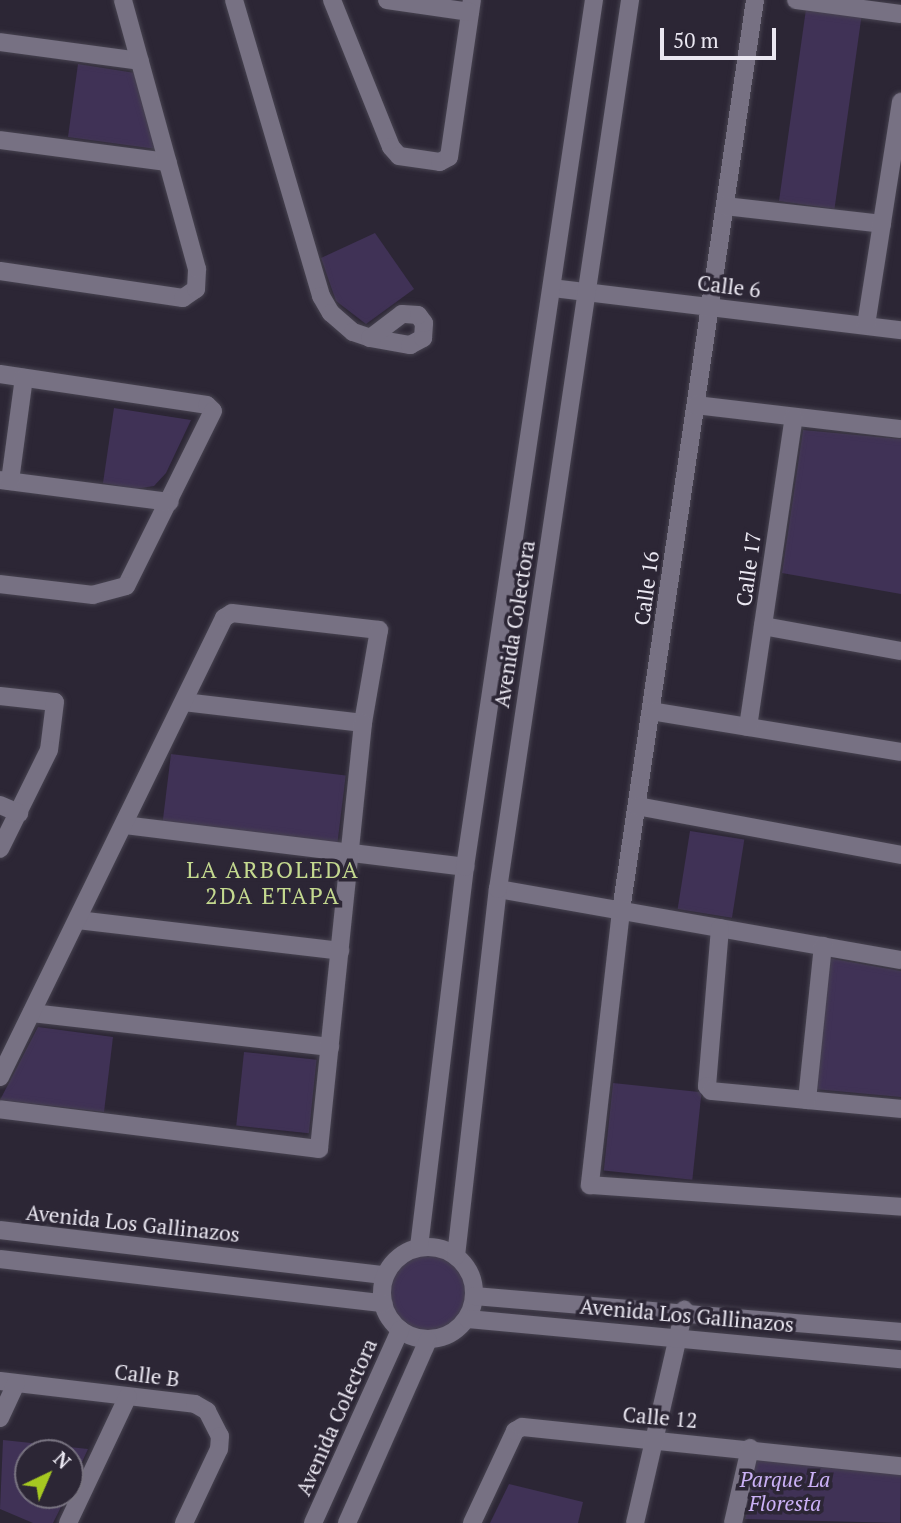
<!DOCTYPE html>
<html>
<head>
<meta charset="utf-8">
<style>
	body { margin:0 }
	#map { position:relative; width:901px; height:1523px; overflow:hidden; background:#2c2635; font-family:"PT Serif",serif }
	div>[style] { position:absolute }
	.green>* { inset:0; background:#403256; transform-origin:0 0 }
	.round { border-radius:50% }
	.roads { filter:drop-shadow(0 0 2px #474350) drop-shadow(0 0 2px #474350) }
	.minor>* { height:18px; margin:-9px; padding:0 9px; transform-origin:9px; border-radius:9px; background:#777183 }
	.tertiary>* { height:18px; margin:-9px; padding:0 9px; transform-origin:9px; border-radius:9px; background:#777183 }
	.tertiary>.ring { margin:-9px; padding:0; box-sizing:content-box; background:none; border:18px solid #777183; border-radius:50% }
	span { translate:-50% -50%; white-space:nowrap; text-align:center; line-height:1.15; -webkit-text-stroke:7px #2c2635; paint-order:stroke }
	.street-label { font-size:21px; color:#eae7f1 }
	.park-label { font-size:21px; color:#cbb1f6; font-style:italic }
	.neighbourhood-label { font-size:23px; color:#c4d98f; letter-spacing:2px }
	.north { position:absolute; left:14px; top:1439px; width:70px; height:70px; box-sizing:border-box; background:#2c2635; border:2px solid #787380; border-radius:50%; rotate:44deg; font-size:19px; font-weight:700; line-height:28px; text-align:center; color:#eae7f1 }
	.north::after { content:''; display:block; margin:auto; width:24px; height:32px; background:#a6c821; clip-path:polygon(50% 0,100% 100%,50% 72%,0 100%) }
	.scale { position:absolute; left:660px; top:28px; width:116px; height:32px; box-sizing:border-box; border:4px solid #eae7f1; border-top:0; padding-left:9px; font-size:21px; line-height:24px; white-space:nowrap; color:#eae7f1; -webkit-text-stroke:5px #2c2635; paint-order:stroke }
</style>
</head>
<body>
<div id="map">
	<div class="green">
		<i style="left:806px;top:9px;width:56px;height:194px;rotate:8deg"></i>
		<i style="clip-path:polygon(78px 64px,135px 73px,156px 149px,68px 137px)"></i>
		<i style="clip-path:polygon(375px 233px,414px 289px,366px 324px,336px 301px,321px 258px)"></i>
		<i style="clip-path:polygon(114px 408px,191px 420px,166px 473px,154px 486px,135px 489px,103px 483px)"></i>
		<i style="clip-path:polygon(803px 430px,901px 439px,901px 594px,782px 573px)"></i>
		<i style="left:171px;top:754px;width:176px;height:72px;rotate:7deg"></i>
		<i style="left:690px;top:831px;width:55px;height:79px;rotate:9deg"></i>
		<i style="clip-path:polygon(828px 958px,901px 971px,901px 1097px,814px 1089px)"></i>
		<i style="clip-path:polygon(38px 1027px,113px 1037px,104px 1112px,0 1100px)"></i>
		<i style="left:244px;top:1052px;width:73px;height:74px;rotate:6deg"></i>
		<i style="left:613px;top:1083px;width:89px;height:88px;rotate:6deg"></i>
		<i class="round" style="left:389px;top:1255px;width:78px;height:78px"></i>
		<i style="clip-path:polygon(3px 1440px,88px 1449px,70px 1488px,70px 1453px,28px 1453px,28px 1495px,67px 1495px,53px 1523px,33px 1523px,0 1509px)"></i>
		<i style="clip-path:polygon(765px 1456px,901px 1469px,900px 1523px,745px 1519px,756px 1462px)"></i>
		<i style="clip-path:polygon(509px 1484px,583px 1502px,578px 1523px,490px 1523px)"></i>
	</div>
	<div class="roads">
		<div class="minor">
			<i style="left:234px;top:0;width:309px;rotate:73.6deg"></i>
			<i style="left:321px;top:296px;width:20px;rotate:60deg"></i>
			<i style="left:331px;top:313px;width:29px;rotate:41deg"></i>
			<i style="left:353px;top:332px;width:18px;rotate:19deg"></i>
			<i style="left:370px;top:338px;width:41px;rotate:9.9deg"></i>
			<i style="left:410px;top:345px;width:15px;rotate:-28deg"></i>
			<i style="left:423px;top:338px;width:15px;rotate:-86deg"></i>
			<i style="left:424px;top:323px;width:10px;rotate:-127deg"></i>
			<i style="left:418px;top:315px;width:16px;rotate:-176deg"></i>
			<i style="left:402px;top:314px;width:40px;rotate:143deg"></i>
			<i style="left:332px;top:0;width:158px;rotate:68.1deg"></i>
			<i style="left:391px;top:147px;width:12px;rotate:48deg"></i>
			<i style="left:399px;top:156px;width:41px;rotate:8.3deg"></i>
			<i style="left:440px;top:162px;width:10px;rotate:-29deg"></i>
			<i style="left:449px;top:157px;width:159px;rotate:-81.7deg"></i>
			<i style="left:387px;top:0;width:84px;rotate:8.2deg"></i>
			<i style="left:755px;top:0;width:921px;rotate:98.37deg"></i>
			<i style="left:621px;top:911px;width:276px;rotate:96.5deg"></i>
			<i style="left:590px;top:1185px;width:312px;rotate:4deg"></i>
			<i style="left:796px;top:0;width:106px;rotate:7.6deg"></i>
			<i style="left:0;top:42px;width:141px;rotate:7.7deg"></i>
			<i style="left:0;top:140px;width:169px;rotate:7.5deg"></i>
			<i style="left:725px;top:206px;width:158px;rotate:6.5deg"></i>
			<i style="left:0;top:271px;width:185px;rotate:8.4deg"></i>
			<i style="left:183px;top:298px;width:16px;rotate:-35deg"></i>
			<i style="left:196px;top:289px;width:20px;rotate:-87deg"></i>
			<i style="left:197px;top:269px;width:279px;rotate:-105.4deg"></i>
			<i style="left:552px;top:288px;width:352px;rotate:6.9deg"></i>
			<i style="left:866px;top:325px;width:226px;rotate:-81.1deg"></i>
			<i style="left:0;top:374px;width:209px;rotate:8.5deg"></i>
			<i style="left:207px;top:405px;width:8px;rotate:45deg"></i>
			<i style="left:213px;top:411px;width:195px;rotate:116.4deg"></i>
			<i style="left:126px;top:586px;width:34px;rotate:165deg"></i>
			<i style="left:93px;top:595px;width:94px;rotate:-173.3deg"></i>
			<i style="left:696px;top:405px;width:206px;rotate:6.7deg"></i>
			<i style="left:0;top:480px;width:171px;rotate:7.4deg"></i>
			<i style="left:10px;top:481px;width:104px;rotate:-82.3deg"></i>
			<i style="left:763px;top:626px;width:140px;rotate:10.3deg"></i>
			<i style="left:0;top:696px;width:55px;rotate:6.2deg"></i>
			<i style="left:55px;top:702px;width:48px;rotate:97.1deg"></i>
			<i style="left:49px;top:750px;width:110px;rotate:116.3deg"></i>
			<i style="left:184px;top:702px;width:180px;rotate:6.7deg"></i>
			<i style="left:651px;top:711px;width:253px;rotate:9.3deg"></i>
			<i style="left:748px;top:727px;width:313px;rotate:-81.6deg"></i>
			<i style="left:0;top:805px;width:21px;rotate:23deg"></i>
			<i style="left:637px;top:806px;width:269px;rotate:10.5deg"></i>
			<i style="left:124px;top:825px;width:344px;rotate:7deg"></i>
			<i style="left:498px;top:889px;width:409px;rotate:10deg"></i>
			<i style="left:78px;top:920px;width:264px;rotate:6.7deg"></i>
			<i style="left:720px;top:928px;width:159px;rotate:94.7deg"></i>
			<i style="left:707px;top:1086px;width:6px;rotate:51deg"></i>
			<i style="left:711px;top:1091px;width:191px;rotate:5.4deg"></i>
			<i style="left:32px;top:1013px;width:300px;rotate:6.5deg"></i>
			<i style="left:0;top:1077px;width:511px;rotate:-63.99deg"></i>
			<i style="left:224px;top:618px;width:9px;rotate:-32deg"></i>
			<i style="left:232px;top:613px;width:148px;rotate:6.6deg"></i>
			<i style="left:379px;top:630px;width:94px;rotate:99.8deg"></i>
			<i style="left:363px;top:723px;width:428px;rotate:95.9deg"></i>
			<i style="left:319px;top:1149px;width:321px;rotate:-172.9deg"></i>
			<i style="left:807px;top:1100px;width:155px;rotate:-84.1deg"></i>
			<i style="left:0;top:1230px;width:388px;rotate:6.7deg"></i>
			<i style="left:0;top:1381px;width:196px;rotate:6.7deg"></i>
			<i style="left:195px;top:1404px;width:14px;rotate:30deg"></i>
			<i style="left:207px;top:1411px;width:28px;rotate:63deg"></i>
			<i style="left:220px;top:1436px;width:13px;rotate:94deg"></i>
			<i style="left:219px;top:1449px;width:82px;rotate:115.3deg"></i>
			<i style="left:0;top:1418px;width:38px;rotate:-65deg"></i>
			<i style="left:68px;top:1523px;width:140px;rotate:-64.7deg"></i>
			<i style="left:472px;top:1523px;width:102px;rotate:-64.9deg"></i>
			<i style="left:515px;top:1431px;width:8px;rotate:-30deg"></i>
			<i style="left:522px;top:1427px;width:381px;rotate:5.9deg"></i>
			<i style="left:635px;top:1523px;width:219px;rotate:-77deg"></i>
			<i style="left:733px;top:1523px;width:77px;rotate:-77.2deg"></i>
		</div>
		<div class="tertiary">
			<i class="ring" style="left:382px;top:1247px;width:74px;height:74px"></i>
			<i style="left:419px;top:1247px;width:383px;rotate:-83.1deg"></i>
			<i style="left:465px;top:867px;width:877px;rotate:-81.54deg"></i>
			<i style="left:456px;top:1256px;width:369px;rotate:-83.5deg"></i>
			<i style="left:498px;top:889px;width:899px;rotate:-81.55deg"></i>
			<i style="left:0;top:1259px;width:386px;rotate:6.6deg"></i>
			<i style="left:474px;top:1296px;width:429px;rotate:4.8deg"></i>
			<i style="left:468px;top:1319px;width:435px;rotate:5.3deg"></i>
			<i style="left:313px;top:1523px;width:212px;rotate:-65.7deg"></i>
			<i style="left:347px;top:1523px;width:200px;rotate:-66.1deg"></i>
		</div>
	</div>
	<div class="street-label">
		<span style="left:729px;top:286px;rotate:7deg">Calle 6</span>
		<span style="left:748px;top:569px;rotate:-82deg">Calle 17</span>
		<span style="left:646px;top:588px;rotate:-82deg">Calle 16</span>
		<span style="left:514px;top:624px;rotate:-81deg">Avenida Colectora</span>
		<span style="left:133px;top:1223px;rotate:6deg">Avenida Los Gallinazos</span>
		<span style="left:687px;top:1315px;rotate:5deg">Avenida Los Gallinazos</span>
		<span style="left:147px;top:1375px;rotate:7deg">Calle B</span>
		<span style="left:336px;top:1417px;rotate:-66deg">Avenida Colectora</span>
		<span style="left:660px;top:1417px;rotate:5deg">Calle 12</span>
	</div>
	<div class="park-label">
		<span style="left:785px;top:1491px">Parque La<br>Floresta</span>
	</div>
	<div class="neighbourhood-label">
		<span style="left:273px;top:883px">LA ARBOLEDA<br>2DA ETAPA</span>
	</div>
	<div class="north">N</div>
	<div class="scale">50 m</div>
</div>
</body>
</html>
